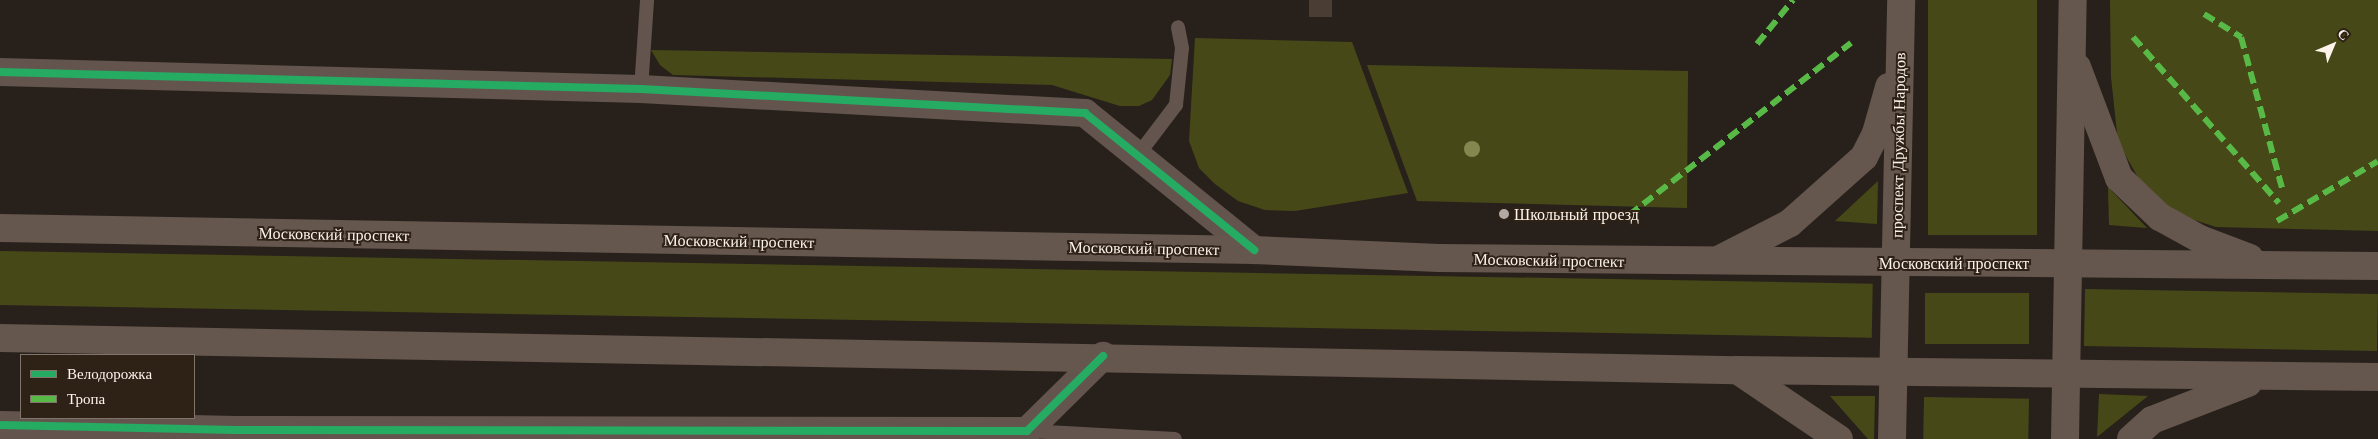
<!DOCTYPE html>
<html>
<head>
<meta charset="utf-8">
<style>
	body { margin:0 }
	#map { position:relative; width:2378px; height:439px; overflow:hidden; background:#28211b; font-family:"Libre Baskerville",serif }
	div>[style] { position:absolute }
	.green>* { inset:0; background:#464917; transform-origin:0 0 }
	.building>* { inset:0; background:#4a3d33; transform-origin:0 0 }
	.service>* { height:14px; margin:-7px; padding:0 7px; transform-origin:7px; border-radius:7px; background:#63554e }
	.minor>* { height:28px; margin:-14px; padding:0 14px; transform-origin:14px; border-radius:14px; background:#63554e }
	.secondary>* { height:28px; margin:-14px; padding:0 14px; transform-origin:14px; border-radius:14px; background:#65564e }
	.quiet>* { height:6px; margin-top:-3px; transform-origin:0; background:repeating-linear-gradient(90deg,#58b947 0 12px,transparent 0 18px) }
	.cycleway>* { height:8px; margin:-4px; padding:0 4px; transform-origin:4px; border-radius:4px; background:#26ab63 }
	.trees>* { width:16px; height:16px; margin:-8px; border-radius:50%; background:#858751 }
	.dots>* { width:14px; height:14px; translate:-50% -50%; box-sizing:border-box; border:2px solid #2e2115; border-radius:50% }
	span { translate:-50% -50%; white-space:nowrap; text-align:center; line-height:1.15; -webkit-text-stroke:4px #2e2115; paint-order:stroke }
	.street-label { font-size:16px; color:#fcf3eb }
	.poi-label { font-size:16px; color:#fcf3eb }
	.left { translate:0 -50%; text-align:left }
	.legend { position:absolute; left:20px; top:354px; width:175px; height:65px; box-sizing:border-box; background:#2e2115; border:1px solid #80756b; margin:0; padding:6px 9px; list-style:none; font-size:15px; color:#fcf3eb }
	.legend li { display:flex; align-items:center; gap:10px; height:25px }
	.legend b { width:25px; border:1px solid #80756b }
	.north { position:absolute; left:2308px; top:20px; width:50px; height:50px; -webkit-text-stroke:4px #2e2115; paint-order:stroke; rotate:45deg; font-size:14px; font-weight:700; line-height:20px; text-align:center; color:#fcf3eb }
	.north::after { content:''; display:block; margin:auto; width:18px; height:22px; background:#fcf3eb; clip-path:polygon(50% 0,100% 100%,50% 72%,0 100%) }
</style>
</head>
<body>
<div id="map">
	<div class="green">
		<i style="left:1928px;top:0;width:109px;height:235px"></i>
		<i style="clip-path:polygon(2110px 0,2378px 0,2378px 231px,2216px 227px,2173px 213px,2140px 181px,2118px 142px,2111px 77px)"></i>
		<i style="clip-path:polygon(1195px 38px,1352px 42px,1408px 193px,1295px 211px,1265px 210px,1238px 201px,1215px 184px,1199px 168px,1189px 141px)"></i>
		<i style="clip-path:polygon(651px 50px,652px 50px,1172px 59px,1170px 75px,1152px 100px,1139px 106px,1120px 106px,1052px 85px,673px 75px,660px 65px)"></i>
		<i style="clip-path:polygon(1367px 65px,1688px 71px,1687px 208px,1417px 201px)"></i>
		<i style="clip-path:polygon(1878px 181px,1877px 224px,1835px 221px)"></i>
		<i style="clip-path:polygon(2108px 187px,2147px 228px,2109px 225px)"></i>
		<i style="left:0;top:251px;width:1873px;height:54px;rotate:1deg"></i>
		<i style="left:2085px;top:289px;width:293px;height:57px;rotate:1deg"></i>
		<i style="left:1925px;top:293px;width:104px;height:51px"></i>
		<i style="clip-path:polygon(2099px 394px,2148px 396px,2097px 437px)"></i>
		<i style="clip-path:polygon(1830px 396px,1875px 396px,1874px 439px,1868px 439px)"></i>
		<i style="left:1924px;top:397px;width:105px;height:42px;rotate:1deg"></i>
	</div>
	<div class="building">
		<i style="left:1309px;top:0;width:23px;height:17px"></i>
	</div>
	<div class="service">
		<i style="left:641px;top:89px;width:89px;rotate:-86.1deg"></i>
		<i style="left:1138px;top:155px;width:63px;rotate:-52.8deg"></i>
		<i style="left:1176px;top:105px;width:57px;rotate:-84deg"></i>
		<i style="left:1182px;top:48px;width:21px;rotate:-101deg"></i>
		<i style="left:1028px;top:431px;width:147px;rotate:3.1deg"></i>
	</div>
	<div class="minor">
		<i style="left:0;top:72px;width:641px;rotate:1.52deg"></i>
		<i style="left:641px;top:89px;width:445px;rotate:3.1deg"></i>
		<i style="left:1085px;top:113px;width:218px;rotate:39deg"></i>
		<i style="left:0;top:425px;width:236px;rotate:1.2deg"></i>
		<i style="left:236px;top:430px;width:791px;rotate:0.07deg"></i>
		<i style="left:1027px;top:431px;width:107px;rotate:-44.6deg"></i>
	</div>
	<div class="secondary">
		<i style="left:2077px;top:67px;width:119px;rotate:69.3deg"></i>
		<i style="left:2119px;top:178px;width:57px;rotate:43.6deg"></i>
		<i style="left:2160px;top:217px;width:46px;rotate:28.8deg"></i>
		<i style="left:2200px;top:239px;width:53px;rotate:20.8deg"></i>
		<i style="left:0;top:228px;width:1254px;rotate:1.01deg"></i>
		<i style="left:1254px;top:250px;width:185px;rotate:2.5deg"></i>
		<i style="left:1439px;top:258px;width:939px;rotate:0.49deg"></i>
		<i style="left:1718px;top:260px;width:81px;rotate:-27.2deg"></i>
		<i style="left:1790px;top:223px;width:99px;rotate:-41.7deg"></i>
		<i style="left:1864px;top:157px;width:27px;rotate:-63deg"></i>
		<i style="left:1876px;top:133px;width:48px;rotate:-74.2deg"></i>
		<i style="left:0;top:338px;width:1737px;rotate:1.06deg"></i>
		<i style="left:1737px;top:370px;width:641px;rotate:0.63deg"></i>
		<i style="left:1737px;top:370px;width:123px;rotate:34.1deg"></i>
		<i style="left:1892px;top:439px;width:439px;rotate:-88.8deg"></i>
		<i style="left:2065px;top:439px;width:439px;rotate:-89deg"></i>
		<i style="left:2131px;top:439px;width:28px;rotate:-42deg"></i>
		<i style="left:2152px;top:420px;width:103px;rotate:-21.1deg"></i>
	</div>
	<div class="quiet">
		<i style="left:2204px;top:14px;width:44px;rotate:31.9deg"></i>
		<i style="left:2241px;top:37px;width:161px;rotate:74.8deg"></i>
		<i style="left:2133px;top:37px;width:221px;rotate:48.7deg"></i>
		<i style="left:1757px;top:44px;width:57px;rotate:-50.7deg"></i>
		<i style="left:1629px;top:215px;width:281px;rotate:-37.8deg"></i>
		<i style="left:2277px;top:221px;width:117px;rotate:-30.7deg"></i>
	</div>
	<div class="cycleway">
		<i style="left:0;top:72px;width:641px;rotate:1.52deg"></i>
		<i style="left:641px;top:89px;width:445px;rotate:3.1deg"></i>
		<i style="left:1085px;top:113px;width:218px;rotate:39deg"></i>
		<i style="left:0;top:425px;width:236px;rotate:1.2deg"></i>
		<i style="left:236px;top:430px;width:791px;rotate:0.07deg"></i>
		<i style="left:1027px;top:431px;width:107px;rotate:-44.6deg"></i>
	</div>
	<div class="trees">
		<i style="left:1472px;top:149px"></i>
	</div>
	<div class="dots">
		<i style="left:1504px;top:214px;background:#b2aaa2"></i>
	</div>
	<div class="street-label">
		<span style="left:1898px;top:145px;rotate:-89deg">проспект Дружбы Народов</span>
		<span style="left:334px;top:234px;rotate:1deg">Московский проспект</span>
		<span style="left:739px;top:241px;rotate:1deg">Московский проспект</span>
		<span style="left:1144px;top:248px;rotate:1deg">Московский проспект</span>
		<span style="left:1549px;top:260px;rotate:1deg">Московский проспект</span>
		<span style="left:1954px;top:263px">Московский проспект</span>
	</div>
	<div class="poi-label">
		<span class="left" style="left:1514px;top:214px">Школьный проезд</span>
	</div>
	<ul class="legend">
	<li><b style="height:6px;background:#26ab63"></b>Велодорожка</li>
	<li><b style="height:6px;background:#58b947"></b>Тропа</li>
	</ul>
	<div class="north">С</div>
</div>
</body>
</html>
